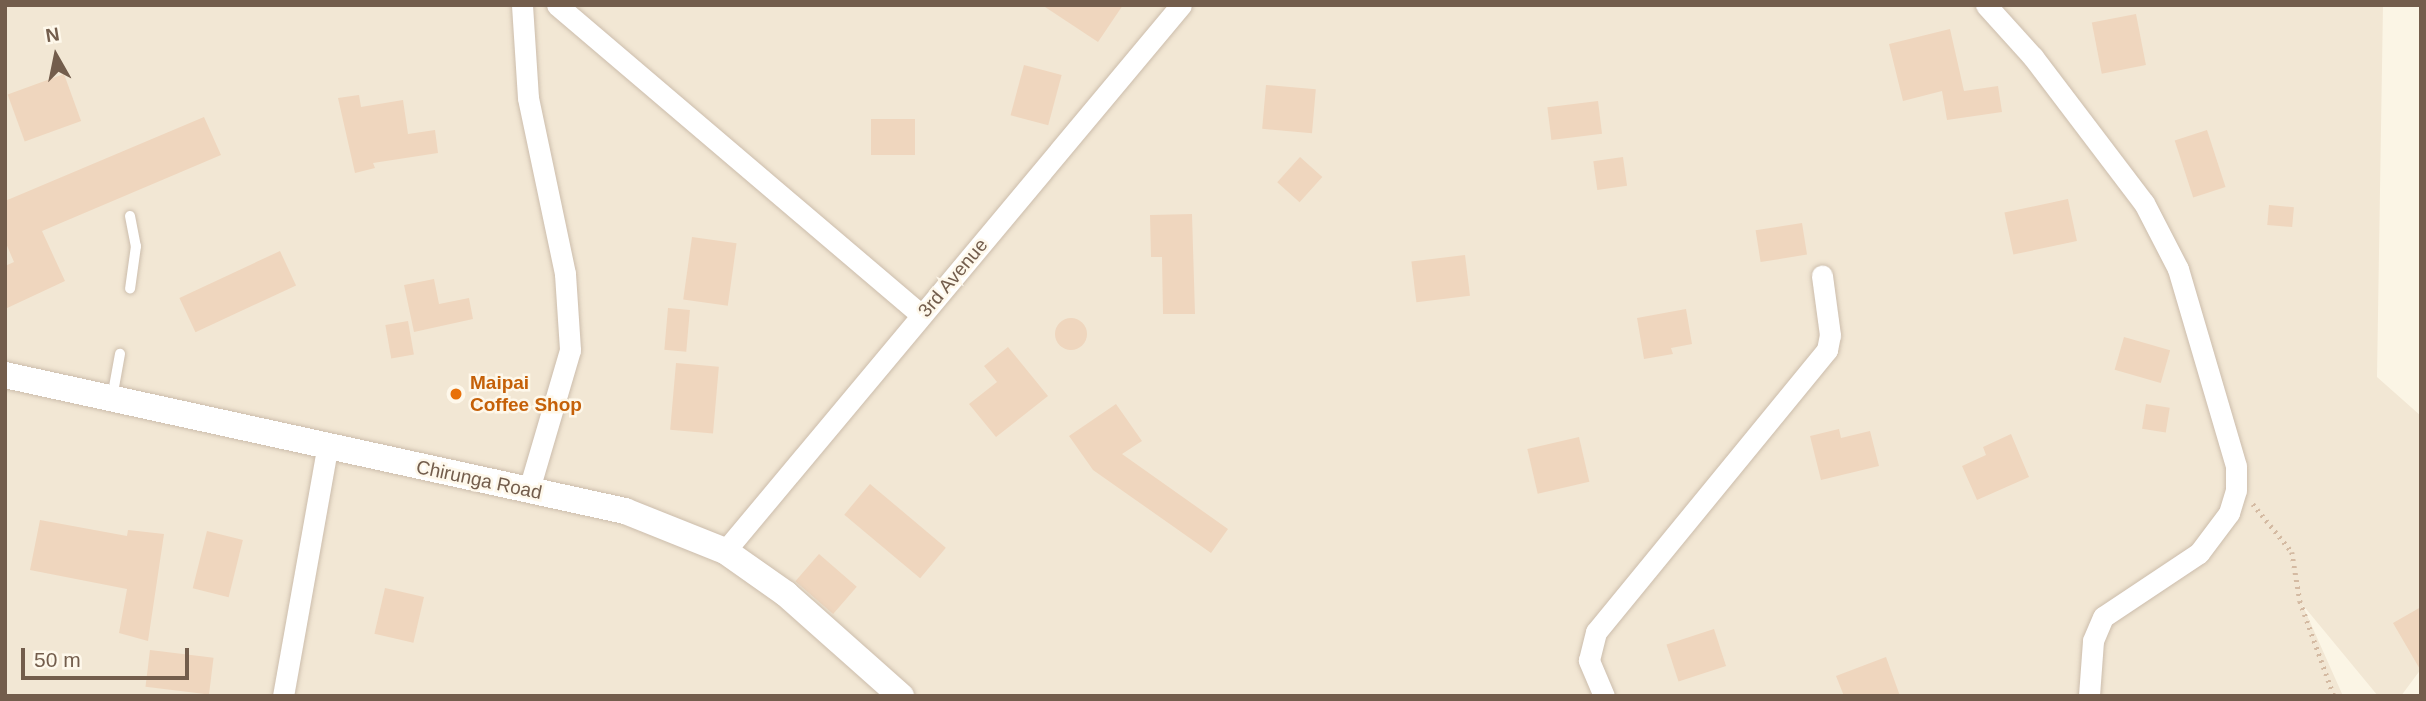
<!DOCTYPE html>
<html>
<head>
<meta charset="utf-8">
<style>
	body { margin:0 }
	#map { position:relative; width:2426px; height:701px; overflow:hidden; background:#fbf5e5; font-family:Arial,sans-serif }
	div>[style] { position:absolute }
	.residential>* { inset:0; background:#f2e7d4 }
	.building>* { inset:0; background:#efd6be; transform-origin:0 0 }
	.round { border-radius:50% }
	.path>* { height:4.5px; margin-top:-2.25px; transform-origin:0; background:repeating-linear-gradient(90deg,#d4baa2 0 2px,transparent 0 7px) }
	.roads { filter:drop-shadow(0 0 2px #ccbdac) drop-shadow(0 0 2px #ccbdac) }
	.service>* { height:10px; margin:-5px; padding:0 5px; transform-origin:5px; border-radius:5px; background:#fff }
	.minor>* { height:21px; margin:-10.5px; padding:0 10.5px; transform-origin:10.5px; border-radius:10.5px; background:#fff }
	.tertiary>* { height:26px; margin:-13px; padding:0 13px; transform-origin:13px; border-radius:13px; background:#fff }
	.dots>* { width:19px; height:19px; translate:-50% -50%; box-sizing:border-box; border:4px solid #fef8eb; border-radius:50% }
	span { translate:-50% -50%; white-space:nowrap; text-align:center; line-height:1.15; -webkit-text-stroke:5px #fef8eb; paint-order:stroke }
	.street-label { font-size:19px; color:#735d4c }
	.food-label { font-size:19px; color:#c56008; font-weight:700 }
	.left { translate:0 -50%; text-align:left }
	.frame { position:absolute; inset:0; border:7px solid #735d4c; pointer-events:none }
	.north { position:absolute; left:21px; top:21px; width:70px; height:70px; -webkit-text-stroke:5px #fef8eb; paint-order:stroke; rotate:351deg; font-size:19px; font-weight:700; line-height:28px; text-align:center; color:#735d4c }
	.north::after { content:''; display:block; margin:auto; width:24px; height:32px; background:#735d4c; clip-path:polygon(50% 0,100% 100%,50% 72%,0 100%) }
	.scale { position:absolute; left:21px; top:648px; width:168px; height:32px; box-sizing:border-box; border:4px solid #735d4c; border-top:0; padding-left:9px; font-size:21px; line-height:24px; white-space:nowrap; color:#735d4c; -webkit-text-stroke:5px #fef8eb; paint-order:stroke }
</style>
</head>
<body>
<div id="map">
	<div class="residential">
		<i style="clip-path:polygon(5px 5px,2383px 5px,2377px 377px,2421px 416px,2421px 669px,2401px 696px,2378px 696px,2302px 604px,2343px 696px,5px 696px)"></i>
	</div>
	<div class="building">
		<i style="clip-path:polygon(1042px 5px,1123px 5px,1098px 42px)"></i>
		<i style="left:2136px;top:14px;width:52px;height:45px;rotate:79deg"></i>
		<i style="clip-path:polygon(1950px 29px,1964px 91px,1998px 86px,2002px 112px,1947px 120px,1942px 91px,1903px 101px,1889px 44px)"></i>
		<i style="left:1024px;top:65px;width:39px;height:52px;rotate:15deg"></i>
		<i style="left:64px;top:74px;width:50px;height:60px;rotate:70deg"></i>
		<i style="left:1266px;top:85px;width:50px;height:44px;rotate:5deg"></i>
		<i style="clip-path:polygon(359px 95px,361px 107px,403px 100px,408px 134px,435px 130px,438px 153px,373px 163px,375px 168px,355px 173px,338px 98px)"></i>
		<i style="left:1598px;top:101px;width:33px;height:51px;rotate:83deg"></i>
		<i style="clip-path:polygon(204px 117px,221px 155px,42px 231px,65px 281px,5px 309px,5px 266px,14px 262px,5px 241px,5px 201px)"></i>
		<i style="left:871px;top:119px;width:44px;height:36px"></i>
		<i style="left:2207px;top:130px;width:60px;height:34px;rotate:72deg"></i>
		<i style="left:1300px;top:157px;width:30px;height:34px;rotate:42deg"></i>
		<i style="left:1623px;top:157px;width:29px;height:30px;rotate:82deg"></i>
		<i style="left:2068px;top:199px;width:43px;height:65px;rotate:78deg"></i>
		<i style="left:2269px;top:205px;width:25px;height:20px;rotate:5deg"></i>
		<i style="clip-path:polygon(1192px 214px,1195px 314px,1163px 314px,1162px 257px,1151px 257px,1150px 215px)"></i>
		<i style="left:1802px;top:223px;width:32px;height:47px;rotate:81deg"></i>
		<i style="left:692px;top:237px;width:45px;height:63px;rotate:8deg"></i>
		<i style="left:280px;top:251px;width:38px;height:111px;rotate:65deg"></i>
		<i style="left:1465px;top:255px;width:41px;height:54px;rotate:83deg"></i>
		<i style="clip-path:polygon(434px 279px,439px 304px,469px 298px,473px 319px,414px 332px,404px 285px)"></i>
		<i style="left:668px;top:308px;width:22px;height:42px;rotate:5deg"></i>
		<i style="clip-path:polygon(1686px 309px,1692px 344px,1671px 348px,1673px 354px,1644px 359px,1637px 318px)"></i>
		<i class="round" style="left:1055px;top:318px;width:32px;height:32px"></i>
		<i style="left:408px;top:321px;width:34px;height:23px;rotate:80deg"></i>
		<i style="left:2124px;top:337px;width:48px;height:34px;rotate:16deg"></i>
		<i style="clip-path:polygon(1008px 347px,1048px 396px,996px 437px,969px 404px,997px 382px,984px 366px)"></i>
		<i style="left:676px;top:363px;width:43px;height:67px;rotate:5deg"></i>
		<i style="clip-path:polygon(1116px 404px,1142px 441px,1122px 454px,1228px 529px,1211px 553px,1093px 470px,1069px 436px)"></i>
		<i style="left:2146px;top:404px;width:24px;height:25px;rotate:9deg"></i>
		<i style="clip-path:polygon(1839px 429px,1841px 438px,1870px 431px,1879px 466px,1821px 480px,1810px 436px)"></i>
		<i style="clip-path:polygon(2011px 434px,2029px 477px,1977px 500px,1962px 466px,1986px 455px,1983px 447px)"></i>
		<i style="left:1579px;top:437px;width:46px;height:53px;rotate:77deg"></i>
		<i style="left:870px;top:484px;width:99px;height:40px;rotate:40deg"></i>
		<i style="clip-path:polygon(40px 520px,127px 536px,128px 530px,164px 534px,148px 641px,119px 633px,127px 589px,30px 570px)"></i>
		<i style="left:207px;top:531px;width:37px;height:59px;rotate:14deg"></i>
		<i style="left:819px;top:554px;width:50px;height:36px;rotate:41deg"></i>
		<i style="left:385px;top:588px;width:40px;height:47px;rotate:13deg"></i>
		<i style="clip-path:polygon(2421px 607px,2421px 671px,2393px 623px)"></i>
		<i style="left:1714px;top:629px;width:39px;height:50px;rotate:72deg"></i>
		<i style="left:150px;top:650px;width:64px;height:37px;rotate:7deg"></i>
		<i style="clip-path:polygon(1886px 657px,1900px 696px,1844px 696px,1836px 676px)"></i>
	</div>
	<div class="path">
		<i style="left:2253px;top:504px;width:62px;rotate:50.9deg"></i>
		<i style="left:2292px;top:552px;width:50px;rotate:80.7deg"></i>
		<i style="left:2300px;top:601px;width:101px;rotate:70.3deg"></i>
	</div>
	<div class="roads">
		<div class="service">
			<i style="left:130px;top:216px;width:31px;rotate:79deg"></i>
			<i style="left:136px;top:246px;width:43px;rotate:97.9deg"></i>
			<i style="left:112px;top:398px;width:45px;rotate:-79.7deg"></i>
		</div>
		<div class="minor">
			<i style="left:522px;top:5px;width:93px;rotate:86.3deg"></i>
			<i style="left:528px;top:98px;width:180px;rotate:78.1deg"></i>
			<i style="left:565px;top:274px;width:76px;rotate:86.2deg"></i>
			<i style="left:570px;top:350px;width:145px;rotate:106.4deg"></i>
			<i style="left:557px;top:5px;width:478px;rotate:40.4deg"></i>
			<i style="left:1986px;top:5px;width:70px;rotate:47.9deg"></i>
			<i style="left:2033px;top:57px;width:183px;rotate:52.8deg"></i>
			<i style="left:2144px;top:203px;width:74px;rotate:62.7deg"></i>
			<i style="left:2178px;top:269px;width:205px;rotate:73.6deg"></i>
			<i style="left:2236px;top:466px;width:24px;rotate:90deg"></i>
			<i style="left:2236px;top:490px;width:24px;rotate:107deg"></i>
			<i style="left:2229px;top:513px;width:50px;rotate:126.9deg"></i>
			<i style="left:2199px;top:553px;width:115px;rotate:146.3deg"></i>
			<i style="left:2103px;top:617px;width:26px;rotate:113deg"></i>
			<i style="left:2093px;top:641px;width:55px;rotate:94.2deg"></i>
			<i style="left:725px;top:551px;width:711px;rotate:-50.13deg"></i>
			<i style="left:283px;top:696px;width:252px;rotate:-79.9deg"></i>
			<i style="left:1604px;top:696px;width:39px;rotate:-113deg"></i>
			<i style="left:1589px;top:660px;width:29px;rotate:-76deg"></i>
			<i style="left:1596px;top:632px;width:365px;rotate:-50.7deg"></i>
			<i style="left:1827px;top:350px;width:15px;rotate:-79deg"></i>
			<i style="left:1830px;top:335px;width:60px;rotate:-97.7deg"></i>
		</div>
		<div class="tertiary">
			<i style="left:5px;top:375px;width:635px;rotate:12.37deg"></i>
			<i style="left:625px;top:511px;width:108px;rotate:21.8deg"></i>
			<i style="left:725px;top:551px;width:75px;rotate:35.2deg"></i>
			<i style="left:786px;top:594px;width:154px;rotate:41.6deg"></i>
		</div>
	</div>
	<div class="dots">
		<i style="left:456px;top:394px;background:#e8710a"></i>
	</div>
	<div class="street-label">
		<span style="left:953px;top:278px;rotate:-50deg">3rd Avenue</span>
		<span style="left:479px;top:480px;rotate:12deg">Chirunga Road</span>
	</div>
	<div class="food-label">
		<span class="left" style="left:470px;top:394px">Maipai<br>Coffee Shop</span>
	</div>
	<div class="frame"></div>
	<div class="north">N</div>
	<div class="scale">50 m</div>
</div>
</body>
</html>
